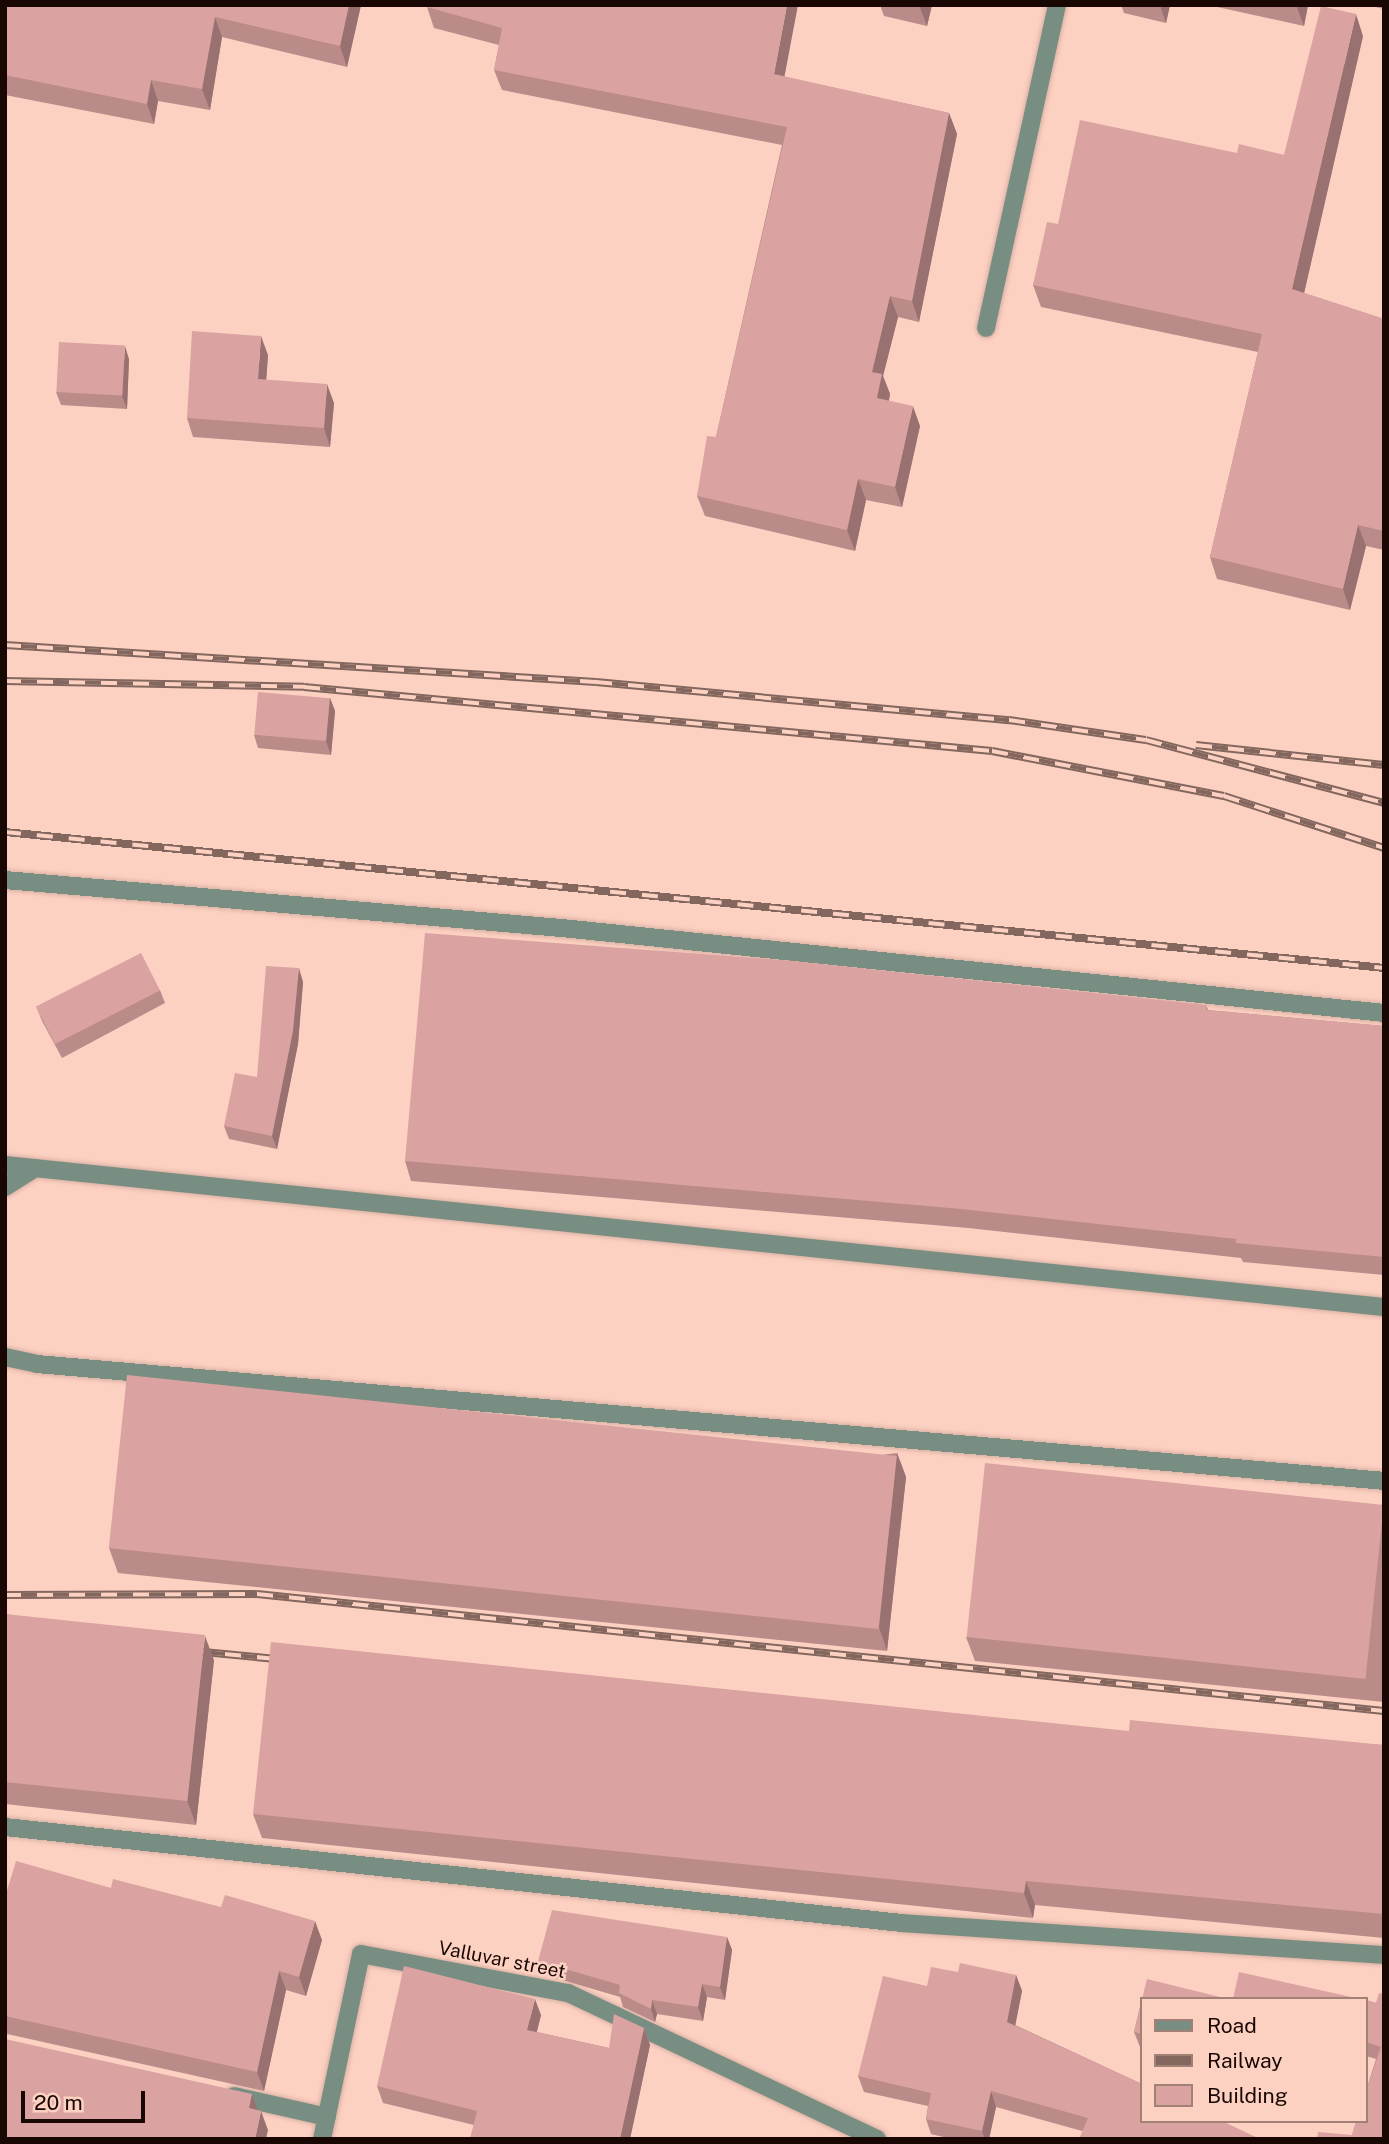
<!DOCTYPE html>
<html>
<head>
<meta charset="utf-8">
<style>
	body { margin:0 }
	#map { position:relative; width:1389px; height:2144px; overflow:hidden; background:#fdd1c2; font-family:"Public Sans",sans-serif }
	div>[style] { position:absolute }
	.roads { filter:drop-shadow(0 0 2px #d8b1a3) drop-shadow(0 0 2px #d8b1a3) }
	.lane>* { height:18px; margin:-9px; padding:0 9px; transform-origin:9px; border-radius:9px; background:#798e82 }
	.street>* { height:18px; margin:-9px; padding:0 9px; transform-origin:9px; border-radius:9px; background:#798e82 }
	.rail>* { height:8px; margin-top:-4px; transform-origin:0; background:repeating-linear-gradient(90deg,#fdd1c2 0 16px,#83665d 0 32px); box-sizing:border-box; border-block:2px solid #83665d }
	.wall>* { inset:0; background:#bb8b8a }
	.shaded-wall>* { inset:0; background:#997171 }
	.building>* { inset:0; background:#daa2a1; transform-origin:0 0 }
	span { translate:-50% -50%; white-space:nowrap; text-align:center; line-height:1.15; -webkit-text-stroke:5px #fdd1c2; paint-order:stroke }
	.street-label { font-size:19px; color:#180703 }
	.frame { position:absolute; inset:0; border:7px solid #180703; pointer-events:none }
	.legend { position:absolute; left:1140px; top:1997px; width:228px; height:126px; box-sizing:border-box; background:#fdd1c2; border:2px solid #a18076; margin:0; padding:9px 12px; list-style:none; font-size:21px; color:#180703 }
	.legend li { display:flex; align-items:center; gap:14px; height:35px }
	.legend b { width:35px; border:2px solid #a18076 }
	.scale { position:absolute; left:21px; top:2091px; width:124px; height:32px; box-sizing:border-box; border:4px solid #180703; border-top:0; padding-left:9px; font-size:21px; line-height:24px; white-space:nowrap; color:#180703; -webkit-text-stroke:5px #fdd1c2; paint-order:stroke }
</style>
</head>
<body>
<div id="map">
	<div class="roads">
		<div class="lane">
			<i style="left:5px;top:880px;width:559px;rotate:4.93deg"></i>
			<i style="left:562px;top:928px;width:826px;rotate:5.9deg"></i>
			<i style="left:5px;top:1165px;width:1386px;rotate:5.88deg"></i>
			<i style="left:5px;top:1187px;width:36px;rotate:-32deg"></i>
			<i style="left:5px;top:1357px;width:33px;rotate:12deg"></i>
			<i style="left:37px;top:1364px;width:1352px;rotate:4.96deg"></i>
			<i style="left:5px;top:1827px;width:902px;rotate:6.11deg"></i>
			<i style="left:902px;top:1923px;width:483px;rotate:3.8deg"></i>
		</div>
		<div class="street">
			<i style="left:986px;top:328px;width:331px;rotate:-77.6deg"></i>
			<i style="left:234px;top:2096px;width:95px;rotate:12.7deg"></i>
			<i style="left:322px;top:2139px;width:189px;rotate:-78.1deg"></i>
			<i style="left:361px;top:1954px;width:211px;rotate:10.7deg"></i>
			<i style="left:568px;top:1993px;width:342px;rotate:25.3deg"></i>
		</div>
	</div>
	<div class="rail">
		<i style="left:5px;top:645px;width:592px;rotate:3.58deg"></i>
		<i style="left:596px;top:682px;width:415px;rotate:5.3deg"></i>
		<i style="left:1009px;top:720px;width:138px;rotate:8.3deg"></i>
		<i style="left:1146px;top:740px;width:246px;rotate:14.8deg"></i>
		<i style="left:5px;top:681px;width:299px;rotate:1.1deg"></i>
		<i style="left:304px;top:687px;width:691px;rotate:5.31deg"></i>
		<i style="left:992px;top:751px;width:236px;rotate:11deg"></i>
		<i style="left:1224px;top:796px;width:168px;rotate:18deg"></i>
		<i style="left:1196px;top:745px;width:189px;rotate:6.1deg"></i>
		<i style="left:5px;top:832px;width:1386px;rotate:5.63deg"></i>
		<i style="left:5px;top:1595px;width:252px;rotate:-0.2deg"></i>
		<i style="left:257px;top:1594px;width:1133px;rotate:5.93deg"></i>
		<i style="left:193px;top:1651px;width:94px;rotate:5.5deg"></i>
	</div>
	<div class="wall">
		<i style="clip-path:polygon(5px 5px,361px 5px,347px 67px,222px 37px,210px 110px,158px 101px,154px 124px,5px 95px)"></i>
		<i style="clip-path:polygon(880px 5px,932px 5px,927px 26px,884px 16px)"></i>
		<i style="clip-path:polygon(1121px 5px,1170px 5px,1166px 23px,1124px 13px)"></i>
		<i style="clip-path:polygon(1208px 5px,1308px 5px,1304px 26px)"></i>
		<i style="clip-path:polygon(1371px 5px,1384px 5px,1384px 9px,1371px 6px)"></i>
		<i style="clip-path:polygon(427px 7px,785px 77px,949px 113px,957px 134px,919px 322px,898px 317px,883px 376px,890px 394px,889px 401px,920px 426px,902px 507px,866px 500px,855px 551px,705px 516px,697px 496px,716px 437px,782px 145px,502px 90px,494px 70px,499px 45px,434px 28px)"></i>
		<i style="clip-path:polygon(1363px 36px,1304px 293px,1384px 319px,1384px 550px,1366px 546px,1350px 610px,1217px 579px,1210px 557px,1258px 352px,1041px 307px,1033px 285px,1058px 224px,1237px 153px,1284px 155px)"></i>
		<i style="clip-path:polygon(268px 355px,266px 380px,334px 403px,330px 447px,193px 437px,187px 418px)"></i>
		<i style="clip-path:polygon(129px 359px,127px 409px,61px 405px,56px 392px)"></i>
		<i style="clip-path:polygon(330px 698px,335px 711px,331px 755px,258px 748px,254px 735px)"></i>
		<i style="clip-path:polygon(303px 982px,298px 1044px,277px 1149px,229px 1139px,224px 1126px,257px 1077px)"></i>
		<i style="clip-path:polygon(160px 990px,165px 1003px,62px 1058px,42px 1021px,37px 1008px)"></i>
		<i style="clip-path:polygon(1206px 1005px,1208px 1010px,1384px 1026px,1384px 1275px,1243px 1262px,1241px 1258px,968px 1228px,411px 1181px,405px 1161px)"></i>
		<i style="clip-path:polygon(897px 1453px,906px 1477px,887px 1651px,118px 1573px,109px 1548px)"></i>
		<i style="clip-path:polygon(1384px 1504px,1384px 1702px,975px 1661px,966px 1637px)"></i>
		<i style="clip-path:polygon(5px 1614px,214px 1660px,196px 1825px,5px 1804px)"></i>
		<i style="clip-path:polygon(1129px 1731px,1384px 1745px,1384px 1938px,1035px 1905px,1033px 1918px,262px 1838px,253px 1814px)"></i>
		<i style="clip-path:polygon(111px 1888px,322px 1940px,306px 1996px,286px 1990px,264px 2091px,7px 2034px,5px 2035px,5px 1897px)"></i>
		<i style="clip-path:polygon(727px 1937px,732px 1950px,725px 2000px,707px 1997px,703px 2021px,657px 2014px,655px 2022px,623px 2007px,620px 1997px,542px 1974px,538px 1961px)"></i>
		<i style="clip-path:polygon(958px 1972px,1016px 1975px,1022px 1991px,1015px 2025px,1142px 2084px,1082px 2131px,996px 2107px,989px 2139px,952px 2139px,931px 2134px,926px 2119px,928px 2106px,864px 2092px,858px 2076px,927px 1986px)"></i>
		<i style="clip-path:polygon(1384px 1994px,1384px 2139px,1352px 2135px,1376px 2059px,1366px 2056px,1366px 2000px,1376px 2003px)"></i>
		<i style="clip-path:polygon(1142px 1999px,1142px 2048px,1140px 2047px,1134px 2032px)"></i>
		<i style="clip-path:polygon(541px 2015px,537px 2032px,609px 2048px,644px 2028px,650px 2045px,630px 2139px,470px 2139px,474px 2125px,383px 2103px,377px 2086px)"></i>
	</div>
	<div class="shaded-wall">
		<i style="clip-path:polygon(349px 5px,361px 5px,347px 67px,340px 46px)"></i>
		<i style="clip-path:polygon(787px 5px,798px 5px,781px 95px,774px 74px)"></i>
		<i style="clip-path:polygon(919px 5px,932px 5px,927px 26px)"></i>
		<i style="clip-path:polygon(1160px 5px,1170px 5px,1166px 23px)"></i>
		<i style="clip-path:polygon(1296px 5px,1308px 5px,1304px 26px)"></i>
		<i style="clip-path:polygon(1356px 14px,1363px 36px,1300px 311px,1292px 289px)"></i>
		<i style="clip-path:polygon(215px 17px,222px 37px,210px 110px,202px 89px)"></i>
		<i style="clip-path:polygon(151px 80px,158px 101px,154px 124px,147px 104px)"></i>
		<i style="clip-path:polygon(949px 113px,957px 134px,919px 322px,912px 301px)"></i>
		<i style="clip-path:polygon(890px 296px,898px 317px,883px 376px,890px 394px,885px 419px,877px 398px,872px 372px)"></i>
		<i style="clip-path:polygon(261px 336px,268px 355px,265px 398px,258px 379px)"></i>
		<i style="clip-path:polygon(125px 346px,129px 359px,127px 409px,122px 396px)"></i>
		<i style="clip-path:polygon(327px 384px,334px 403px,330px 447px,324px 428px)"></i>
		<i style="clip-path:polygon(913px 406px,920px 426px,902px 507px,895px 487px)"></i>
		<i style="clip-path:polygon(858px 479px,866px 500px,855px 551px,847px 530px)"></i>
		<i style="clip-path:polygon(1358px 525px,1366px 546px,1350px 610px,1343px 589px)"></i>
		<i style="clip-path:polygon(330px 698px,335px 711px,331px 755px,326px 741px)"></i>
		<i style="clip-path:polygon(299px 968px,303px 982px,298px 1044px,277px 1149px,272px 1136px)"></i>
		<i style="clip-path:polygon(897px 1453px,906px 1477px,887px 1651px,879px 1627px)"></i>
		<i style="clip-path:polygon(205px 1636px,214px 1660px,196px 1825px,187px 1800px)"></i>
		<i style="clip-path:polygon(1026px 1881px,1035px 1905px,1033px 1918px,1024px 1893px)"></i>
		<i style="clip-path:polygon(315px 1921px,322px 1940px,306px 1996px,299px 1977px)"></i>
		<i style="clip-path:polygon(727px 1937px,732px 1950px,725px 2000px,720px 1987px)"></i>
		<i style="clip-path:polygon(279px 1971px,286px 1990px,264px 2091px,257px 2072px)"></i>
		<i style="clip-path:polygon(1016px 1975px,1022px 1991px,1013px 2037px,1007px 2022px)"></i>
		<i style="clip-path:polygon(702px 1984px,707px 1997px,703px 2021px,698px 2007px)"></i>
		<i style="clip-path:polygon(535px 1999px,541px 2015px,533px 2046px,527px 2030px)"></i>
		<i style="clip-path:polygon(652px 2000px,657px 2014px,655px 2022px,651px 2009px)"></i>
		<i style="clip-path:polygon(644px 2028px,650px 2045px,630px 2139px,620px 2139px)"></i>
		<i style="clip-path:polygon(991px 2091px,996px 2107px,989px 2139px,985px 2139px,982px 2131px)"></i>
		<i style="clip-path:polygon(252px 2094px,259px 2114px,249px 2108px)"></i>
		<i style="clip-path:polygon(261px 2111px,268px 2130px,266px 2139px,255px 2139px)"></i>
	</div>
	<div class="building">
		<i style="clip-path:polygon(5px 5px,349px 5px,340px 46px,215px 17px,202px 89px,151px 80px,147px 104px,5px 75px)"></i>
		<i style="clip-path:polygon(427px 5px,787px 5px,774px 74px,949px 113px,912px 301px,890px 296px,872px 372px,882px 374px,877px 398px,913px 406px,895px 487px,858px 479px,847px 530px,697px 496px,707px 436px,716px 437px,787px 127px,494px 70px,502px 28px,427px 7px)"></i>
		<i style="clip-path:polygon(1321px 6px,1356px 14px,1292px 289px,1384px 319px,1384px 531px,1358px 525px,1343px 589px,1210px 557px,1262px 334px,1033px 285px,1047px 222px,1058px 224px,1080px 120px,1237px 153px,1239px 144px,1284px 155px)"></i>
		<i style="clip-path:polygon(192px 331px,261px 336px,258px 379px,327px 384px,324px 428px,187px 418px)"></i>
		<i style="left:59px;top:342px;width:66px;height:50px;rotate:3deg"></i>
		<i style="left:258px;top:692px;width:72px;height:43px;rotate:5deg"></i>
		<i style="clip-path:polygon(425px 933px,793px 961px,1206px 1005px,1206px 1010px,1384px 1026px,1384px 1257px,1236px 1243px,1236px 1239px,961px 1209px,405px 1161px)"></i>
		<i style="left:141px;top:953px;width:42px;height:118px;rotate:63deg"></i>
		<i style="clip-path:polygon(266px 966px,299px 968px,293px 1031px,272px 1136px,224px 1126px,235px 1073px,257px 1077px)"></i>
		<i style="left:127px;top:1375px;width:774px;height:174px;rotate:6deg"></i>
		<i style="left:985px;top:1463px;width:401px;height:175px;rotate:6deg"></i>
		<i style="left:5px;top:1614px;width:201px;height:167px;rotate:6deg"></i>
		<i style="clip-path:polygon(271px 1642px,1129px 1731px,1130px 1720px,1384px 1745px,1384px 1914px,1026px 1881px,1024px 1893px,253px 1814px)"></i>
		<i style="clip-path:polygon(16px 1861px,111px 1888px,113px 1879px,221px 1907px,225px 1895px,315px 1921px,299px 1977px,279px 1971px,257px 2072px,5px 2016px,5px 1897px)"></i>
		<i style="clip-path:polygon(552px 1910px,727px 1937px,720px 1987px,702px 1984px,698px 2007px,652px 2000px,651px 2009px,619px 1993px,620px 1985px,538px 1961px)"></i>
		<i style="clip-path:polygon(960px 1963px,1016px 1975px,1007px 2022px,1142px 2084px,1142px 2121px,1222px 2121px,1260px 2139px,1079px 2139px,1088px 2118px,991px 2091px,982px 2131px,926px 2119px,931px 2093px,858px 2076px,883px 1976px,927px 1986px,931px 1967px,958px 1972px)"></i>
		<i style="clip-path:polygon(404px 1966px,535px 1999px,527px 2030px,609px 2048px,614px 2014px,644px 2028px,620px 2139px,470px 2139px,477px 2111px,377px 2086px)"></i>
		<i style="clip-path:polygon(1239px 1972px,1360px 1999px,1233px 1999px)"></i>
		<i style="clip-path:polygon(1147px 1979px,1228px 1999px,1142px 1999px,1142px 2034px,1134px 2032px)"></i>
		<i style="clip-path:polygon(1379px 1993px,1384px 1994px,1384px 2139px,1317px 2139px,1318px 2132px,1352px 2135px,1356px 2121px,1366px 2121px,1366px 2091px,1381px 2047px,1366px 2042px,1366px 2000px,1376px 2003px)"></i>
		<i style="clip-path:polygon(5px 2039px,252px 2094px,249px 2108px,261px 2111px,255px 2139px,5px 2139px)"></i>
	</div>
	<div class="street-label">
		<span style="left:502px;top:1960px;rotate:11deg">Valluvar street</span>
	</div>
	<div class="frame"></div>
	<ul class="legend">
	<li><b style="height:9px;background:#798e82"></b>Road</li>
	<li><b style="height:9px;background:#83665d"></b>Railway</li>
	<li><b style="height:19px;background:#daa2a1"></b>Building</li>
	</ul>
	<div class="scale">20 m</div>
</div>
</body>
</html>
